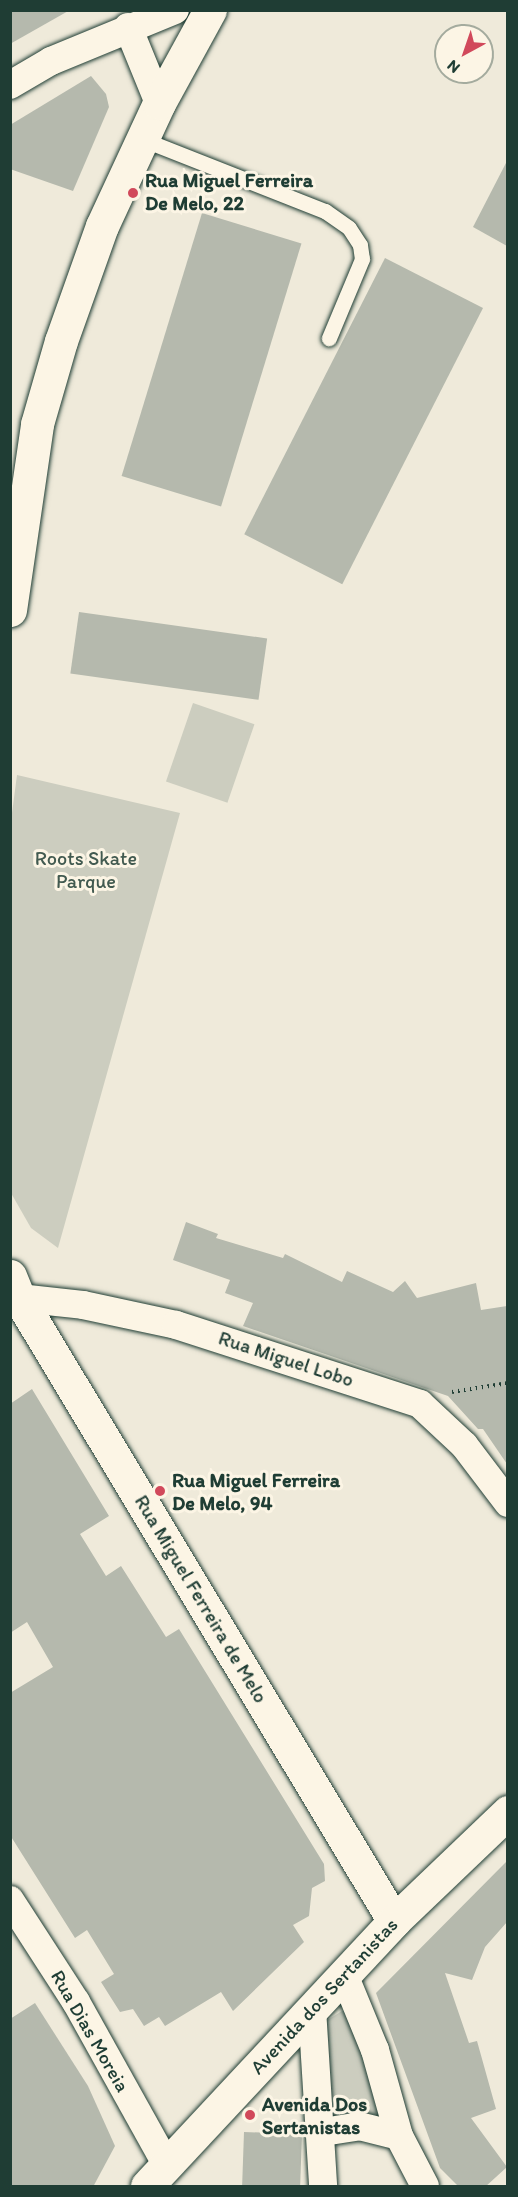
<!DOCTYPE html>
<html>
<head>
<meta charset="utf-8">
<style>
	body { margin:0 }
	#map { position:relative; width:518px; height:2197px; overflow:hidden; background:#efeada; font-family:Itim,sans-serif }
	div>[style] { position:absolute }
	.green>* { inset:0; background:#cccdbf; transform-origin:0 0 }
	.building>* { inset:0; background:#b5b9ad; transform-origin:0 0 }
	.path>* { height:4px; margin-top:-2px; transform-origin:0; background:repeating-linear-gradient(90deg,#1f3d34 0 1.5px,transparent 0 6px) }
	.roads { filter:drop-shadow(0 0 2px #1f3d34) drop-shadow(0 0 2px #1f3d34) }
	.lane>* { height:15px; margin:-7.5px; padding:0 7.5px; transform-origin:7.5px; border-radius:7.5px; background:#fcf5e5 }
	.street>* { height:28px; margin:-14px; padding:0 14px; transform-origin:14px; border-radius:14px; background:#fcf5e5 }
	.secondary>* { height:33px; margin:-16.5px; padding:0 16.5px; transform-origin:16.5px; border-radius:16.5px; background:#fcf5e5 }
	.dots>* { width:16px; height:16px; translate:-50% -50%; box-sizing:border-box; border:3px solid #fcf5e5; border-radius:50% }
	span { translate:-50% -50%; white-space:nowrap; text-align:center; line-height:1.15; -webkit-text-stroke:6px #fcf5e5; paint-order:stroke }
	.poi-label { font-size:20px; color:#1f3d34; font-weight:700 }
	.left { translate:0 -50%; text-align:left }
	.park-label { font-size:20px; color:#425a50 }
	.street-label { font-size:20px; color:#1f3d34 }
	.frame { position:absolute; inset:0; border:12px solid #1f3d34; pointer-events:none }
	.north { position:absolute; left:434px; top:24px; width:60px; height:60px; box-sizing:border-box; background:#fcf5e5; border:2px solid #a4ab9e; border-radius:50%; rotate:220deg; font-size:16px; font-weight:700; line-height:24px; text-align:center; color:#1f3d34 }
	.north::after { content:''; display:block; margin:auto; width:21px; height:27px; background:#d1495b; clip-path:polygon(50% 0,100% 100%,50% 72%,0 100%) }
</style>
</head>
<body>
<div id="map">
	<div class="green">
		<i style="left:193px;top:703px;width:65px;height:83px;rotate:19deg"></i>
		<i style="clip-path:polygon(17px 775px,180px 813px,58px 1248px,31px 1228px,11px 1193px,10px 828px)"></i>
		<i style="clip-path:polygon(342px 2011px,348px 2012px,379px 2109px,374px 2116px,338px 2114px,331px 2106px,326px 2021px)"></i>
	</div>
	<div class="building">
		<i style="clip-path:polygon(10px 10px,70px 10px,10px 44px)"></i>
		<i style="clip-path:polygon(91px 76px,106px 94px,109px 107px,73px 191px,10px 169px,10px 125px)"></i>
		<i style="clip-path:polygon(507px 161px,507px 246px,473px 227px)"></i>
		<i style="left:202px;top:213px;width:104px;height:275px;rotate:17deg"></i>
		<i style="left:385px;top:258px;width:110px;height:310px;rotate:27deg"></i>
		<i style="left:79px;top:612px;width:190px;height:62px;rotate:8deg"></i>
		<i style="clip-path:polygon(186px 1222px,218px 1234px,216px 1238px,273px 1255px,283px 1258px,285px 1254px,342px 1282px,347px 1271px,393px 1292px,405px 1281px,417px 1298px,476px 1283px,481px 1310px,507px 1306px,507px 1464px,483px 1429px,478px 1429px,448px 1396px,243px 1326px,253px 1303px,225px 1293px,230px 1280px,173px 1260px)"></i>
		<i style="clip-path:polygon(32px 1389px,109px 1516px,80px 1534px,106px 1576px,121px 1566px,166px 1637px,179px 1629px,324px 1864px,325px 1881px,312px 1888px,309px 1916px,293px 1925px,304px 1942px,233px 2011px,221px 1992px,165px 2026px,159px 2017px,144px 2026px,133px 2009px,120px 2012px,101px 1982px,114px 1974px,87px 1930px,75px 1938px,10px 1835px,10px 1693px,53px 1667px,27px 1622px,10px 1633px,10px 1404px)"></i>
		<i style="clip-path:polygon(507px 1861px,507px 1922px,485px 1947px,472px 1980px,445px 1973px,469px 2043px,477px 2041px,496px 2109px,471px 2118px,507px 2167px,485px 2187px,459px 2187px,440px 2168px,376px 1993px)"></i>
		<i style="clip-path:polygon(35px 2003px,88px 2086px,115px 2146px,93px 2187px,10px 2187px,10px 2019px)"></i>
		<i style="left:244px;top:2132px;width:58px;height:55px;rotate:2deg"></i>
	</div>
	<div class="path">
		<i style="left:452px;top:1392px;width:57px;rotate:-9.1deg"></i>
	</div>
	<div class="roads">
		<div class="lane">
			<i style="left:142px;top:139px;width:197px;rotate:21.5deg"></i>
			<i style="left:325px;top:211px;width:29px;rotate:35deg"></i>
			<i style="left:349px;top:228px;width:20px;rotate:57deg"></i>
			<i style="left:360px;top:245px;width:14px;rotate:82deg"></i>
			<i style="left:362px;top:259px;width:86px;rotate:112.7deg"></i>
		</div>
		<div class="street">
			<i style="left:128px;top:27px;width:82px;rotate:67.8deg"></i>
			<i style="left:10px;top:85px;width:48px;rotate:-30.3deg"></i>
			<i style="left:51px;top:61px;width:134px;rotate:-22.4deg"></i>
			<i style="left:19px;top:1298px;width:64px;rotate:6.2deg"></i>
			<i style="left:83px;top:1305px;width:95px;rotate:12.1deg"></i>
			<i style="left:176px;top:1325px;width:256px;rotate:17.9deg"></i>
			<i style="left:420px;top:1404px;width:60px;rotate:43deg"></i>
			<i style="left:464px;top:1445px;width:73px;rotate:52.8deg"></i>
			<i style="left:10px;top:1900px;width:121px;rotate:57.1deg"></i>
			<i style="left:76px;top:2002px;width:185px;rotate:60.9deg"></i>
			<i style="left:345px;top:1977px;width:79px;rotate:67.7deg"></i>
			<i style="left:375px;top:2050px;width:89px;rotate:74.4deg"></i>
			<i style="left:399px;top:2136px;width:56px;rotate:62.5deg"></i>
			<i style="left:312px;top:2009px;width:177px;rotate:86.4deg"></i>
			<i style="left:323px;top:2132px;width:36px;rotate:-9deg"></i>
			<i style="left:359px;top:2126px;width:41px;rotate:14deg"></i>
		</div>
		<div class="secondary">
			<i style="left:10px;top:610px;width:188px;rotate:-81.7deg"></i>
			<i style="left:37px;top:424px;width:86px;rotate:-73.9deg"></i>
			<i style="left:61px;top:341px;width:122px;rotate:-70.4deg"></i>
			<i style="left:102px;top:226px;width:136px;rotate:-65.1deg"></i>
			<i style="left:159px;top:103px;width:106px;rotate:-61.3deg"></i>
			<i style="left:10px;top:1276px;width:24px;rotate:68deg"></i>
			<i style="left:19px;top:1298px;width:727px;rotate:58.96deg"></i>
			<i style="left:147px;top:2186px;width:362px;rotate:-47deg"></i>
			<i style="left:394px;top:1921px;width:158px;rotate:-43.7deg"></i>
		</div>
	</div>
	<div class="dots">
		<i style="left:133px;top:193px;background:#d1495b"></i>
		<i style="left:160px;top:1491px;background:#d1495b"></i>
		<i style="left:250px;top:2115px;background:#d1495b"></i>
	</div>
	<div class="poi-label">
		<span class="left" style="left:145px;top:192px">Rua Miguel Ferreira<br>De Melo, 22</span>
		<span class="left" style="left:172px;top:1492px">Rua Miguel Ferreira<br>De Melo, 94</span>
		<span class="left" style="left:262px;top:2116px">Avenida Dos<br>Sertanistas</span>
	</div>
	<div class="park-label">
		<span style="left:86px;top:870px">Roots Skate<br>Parque</span>
	</div>
	<div class="street-label">
		<span style="left:286px;top:1359px;rotate:18deg">Rua Miguel Lobo</span>
		<span style="left:201px;top:1599px;rotate:59deg">Rua Miguel Ferreira de Melo</span>
		<span style="left:324px;top:1996px;rotate:-47deg">Avenida dos Sertanistas</span>
		<span style="left:90px;top:2031px;rotate:60deg">Rua Dias Moreia</span>
	</div>
	<div class="frame"></div>
	<div class="north">N</div>
</div>
</body>
</html>
